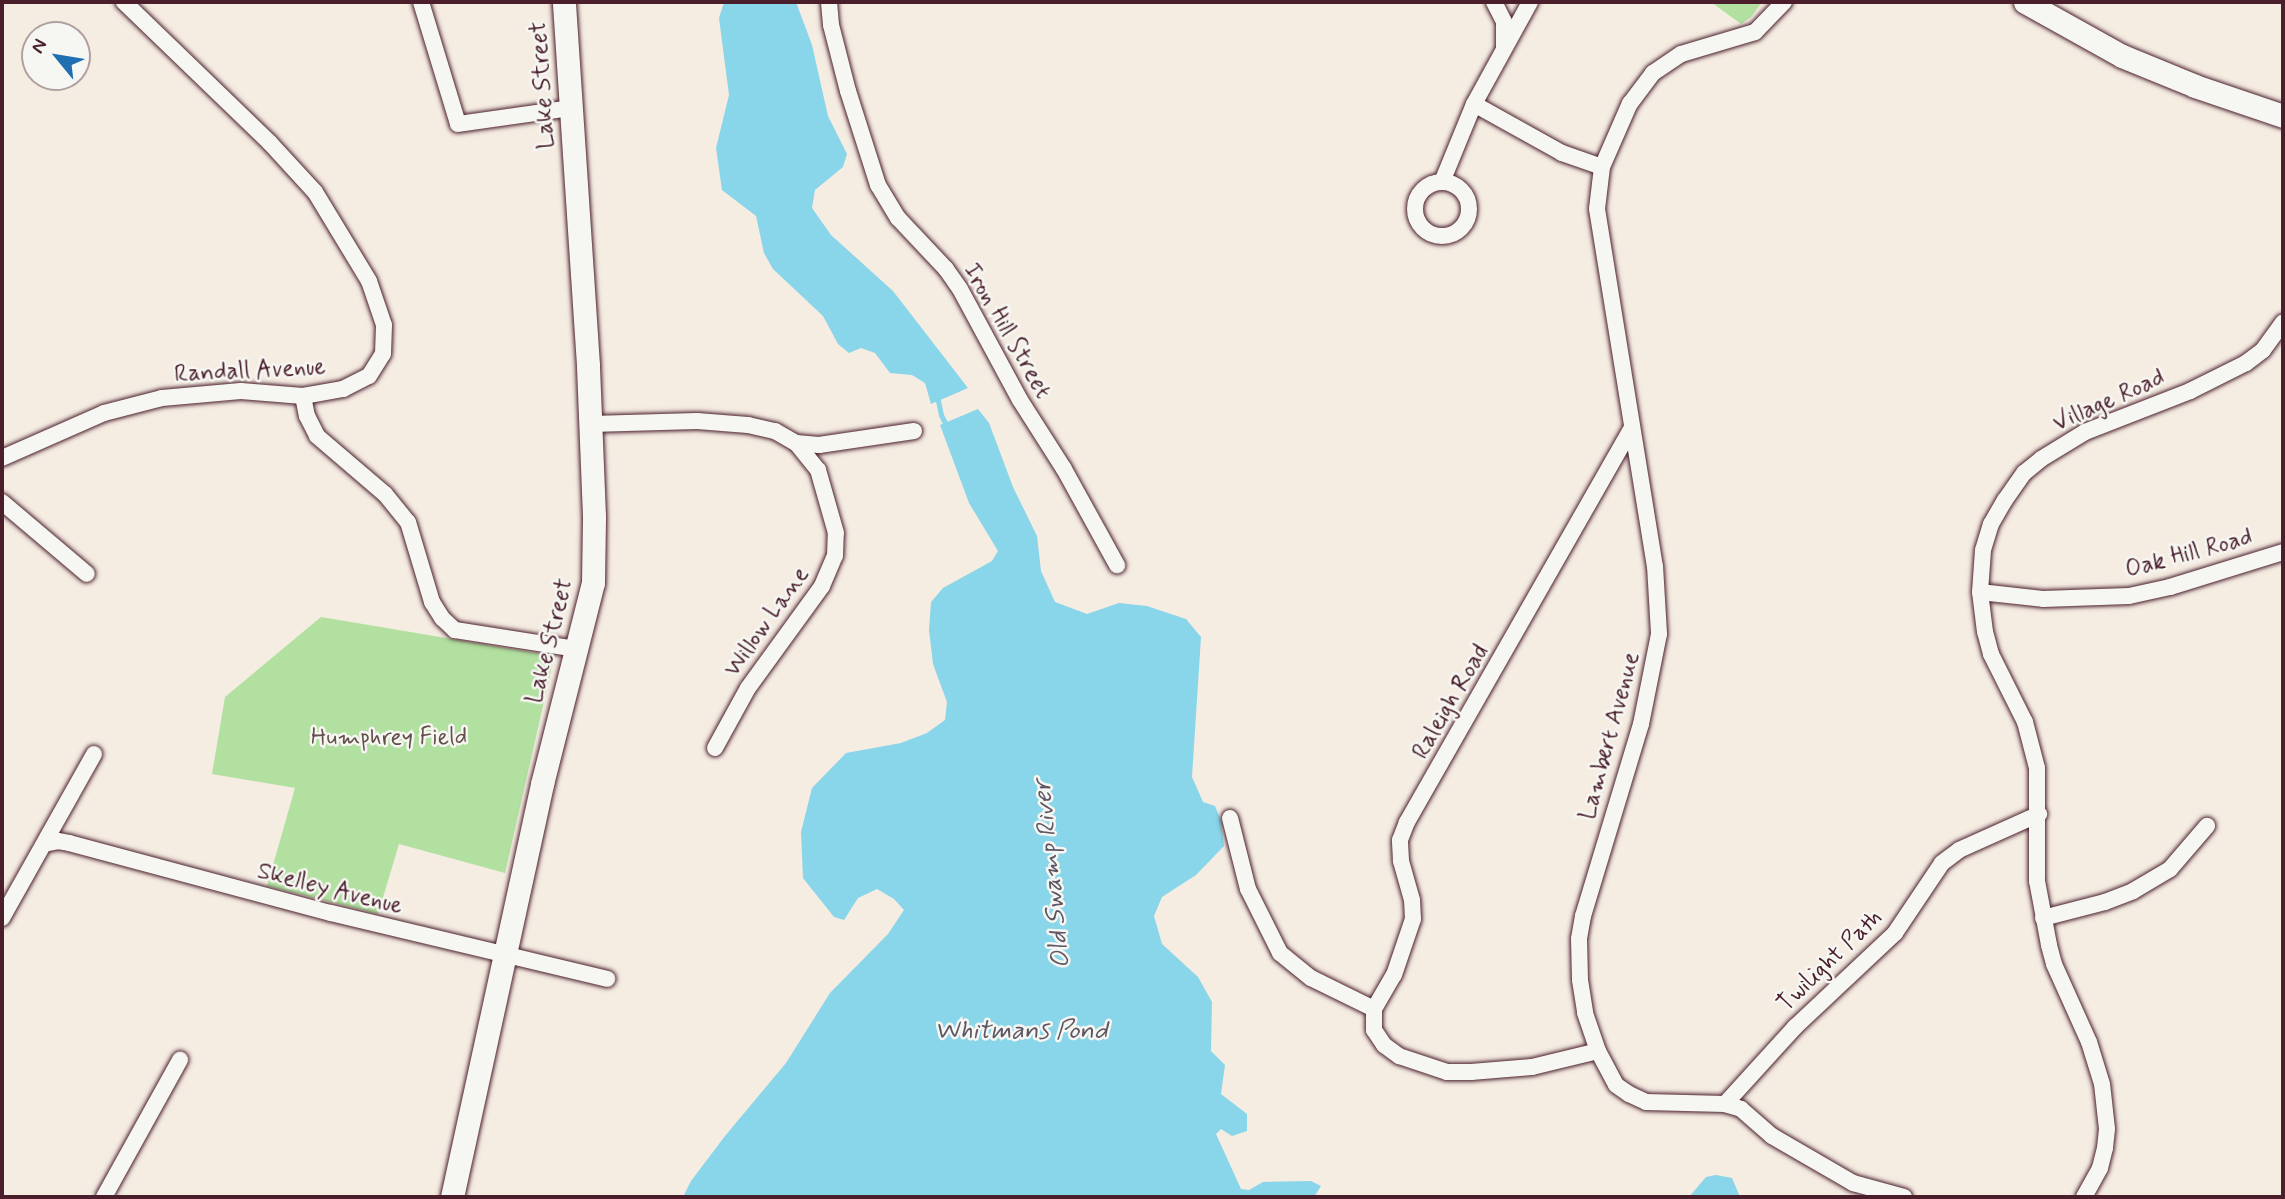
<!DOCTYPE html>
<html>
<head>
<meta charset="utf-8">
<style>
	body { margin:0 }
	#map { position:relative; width:2285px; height:1199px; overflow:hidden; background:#f5ece2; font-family:Mynerve,sans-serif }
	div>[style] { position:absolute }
	.green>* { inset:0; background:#b1e0a0 }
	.water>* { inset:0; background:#89d5e9 }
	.stream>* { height:5px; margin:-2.5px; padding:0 2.5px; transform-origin:2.5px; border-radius:2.5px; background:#89d5e9 }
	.roads { filter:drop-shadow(0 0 2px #4a1f2b) drop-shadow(0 0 2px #4a1f2b) }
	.street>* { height:16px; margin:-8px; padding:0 8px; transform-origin:8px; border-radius:8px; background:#f6f6f2 }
	.street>.ring { margin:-8px; padding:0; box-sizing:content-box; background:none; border:16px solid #f6f6f2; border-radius:50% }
	.secondary>* { height:23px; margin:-11.5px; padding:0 11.5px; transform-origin:11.5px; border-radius:11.5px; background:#f6f6f2 }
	span { translate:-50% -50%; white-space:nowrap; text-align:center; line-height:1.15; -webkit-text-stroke:5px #f6f6f2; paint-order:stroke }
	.street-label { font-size:24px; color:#4a1f2b }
	.park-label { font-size:24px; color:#644f48 }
	.water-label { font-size:26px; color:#5d5664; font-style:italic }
	.frame { position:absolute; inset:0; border:4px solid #4a1f2b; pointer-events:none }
	.north { position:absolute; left:21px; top:21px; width:70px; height:70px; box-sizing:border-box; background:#f6f6f2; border:2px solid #b1a0a2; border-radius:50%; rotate:300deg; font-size:19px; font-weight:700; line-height:28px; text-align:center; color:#4a1f2b }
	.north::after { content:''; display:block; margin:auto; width:24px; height:32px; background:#1f6fb2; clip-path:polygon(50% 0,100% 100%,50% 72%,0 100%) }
</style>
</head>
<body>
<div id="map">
	<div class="green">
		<i style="clip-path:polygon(1711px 2px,1762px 2px,1751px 17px,1741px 24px)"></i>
		<i style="clip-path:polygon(321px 617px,542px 654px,551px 659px,553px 662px,505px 873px,399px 844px,378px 914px,267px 886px,295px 788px,212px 774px,225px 697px)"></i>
	</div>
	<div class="water">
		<i style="clip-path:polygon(724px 2px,796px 2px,812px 45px,828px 116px,847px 154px,843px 167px,815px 190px,812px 208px,831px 235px,893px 291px,968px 388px,931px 404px,925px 383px,912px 375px,890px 373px,875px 353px,861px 348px,849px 353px,838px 344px,823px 316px,773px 269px,764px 253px,756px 216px,722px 190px,716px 148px,729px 95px,719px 18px)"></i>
		<i style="clip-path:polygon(978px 409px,989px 423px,1013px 487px,1037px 536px,1041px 571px,1055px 602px,1087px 614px,1119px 603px,1147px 606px,1186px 619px,1201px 637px,1192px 777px,1203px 802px,1215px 806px,1221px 820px,1224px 846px,1196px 875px,1162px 897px,1154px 916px,1162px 944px,1198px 977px,1212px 1002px,1211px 1051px,1225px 1065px,1221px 1094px,1247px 1114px,1247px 1131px,1232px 1136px,1221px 1129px,1216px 1134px,1241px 1189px,1249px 1190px,1263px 1182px,1311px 1181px,1321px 1186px,1314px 1197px,683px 1197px,691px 1181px,725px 1136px,786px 1063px,830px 993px,888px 934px,904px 910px,894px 899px,877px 889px,858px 898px,844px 920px,834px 917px,803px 878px,801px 832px,812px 788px,846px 753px,901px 743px,927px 733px,945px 720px,947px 702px,933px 664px,929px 630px,931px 602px,943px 588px,992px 561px,998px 551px,969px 503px,940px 425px)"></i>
		<i style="clip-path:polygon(1716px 1175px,1732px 1178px,1740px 1197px,1689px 1197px,1706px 1177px)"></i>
	</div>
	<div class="stream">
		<i style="left:937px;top:396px;width:19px;rotate:78deg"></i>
		<i style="left:941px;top:415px;width:16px;rotate:63deg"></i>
	</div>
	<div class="roads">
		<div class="street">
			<i style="left:421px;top:2px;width:127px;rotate:73.1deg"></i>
			<i style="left:458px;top:124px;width:114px;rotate:-8.1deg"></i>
			<i style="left:829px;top:2px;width:23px;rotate:85deg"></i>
			<i style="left:831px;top:25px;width:68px;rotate:75.6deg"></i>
			<i style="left:848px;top:91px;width:99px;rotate:72.3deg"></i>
			<i style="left:878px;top:185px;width:39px;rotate:59deg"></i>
			<i style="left:898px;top:218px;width:70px;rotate:46.7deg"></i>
			<i style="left:946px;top:269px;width:24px;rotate:55deg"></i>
			<i style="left:960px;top:289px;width:126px;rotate:61.6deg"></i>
			<i style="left:1020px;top:400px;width:82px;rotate:57.5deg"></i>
			<i style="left:1064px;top:469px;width:110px;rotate:61.1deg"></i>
			<i style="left:1494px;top:2px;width:22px;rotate:63deg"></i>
			<i style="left:1504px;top:22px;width:25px;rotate:90deg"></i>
			<i style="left:1784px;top:2px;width:42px;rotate:134deg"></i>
			<i style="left:1755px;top:32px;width:77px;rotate:163.4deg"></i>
			<i style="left:1681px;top:54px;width:34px;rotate:146deg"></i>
			<i style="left:1653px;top:73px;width:38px;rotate:127deg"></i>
			<i style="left:1630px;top:103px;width:70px;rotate:113.6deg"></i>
			<i style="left:1602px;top:167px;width:42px;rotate:96.8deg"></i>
			<i style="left:1597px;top:209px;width:362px;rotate:80.8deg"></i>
			<i style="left:1655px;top:566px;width:68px;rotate:86.6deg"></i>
			<i style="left:1659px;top:634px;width:92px;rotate:101.3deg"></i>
			<i style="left:1641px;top:724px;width:201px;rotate:106.8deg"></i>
			<i style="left:1583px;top:916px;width:23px;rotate:100deg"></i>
			<i style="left:1579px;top:939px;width:41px;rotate:88.6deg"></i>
			<i style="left:1580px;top:980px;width:33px;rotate:81deg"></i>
			<i style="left:1585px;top:1013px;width:40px;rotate:71.1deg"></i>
			<i style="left:1598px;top:1051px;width:38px;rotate:62deg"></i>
			<i style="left:1616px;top:1085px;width:16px;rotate:35deg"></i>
			<i style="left:1629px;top:1094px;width:19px;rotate:25deg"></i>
			<i style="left:1646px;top:1102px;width:79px;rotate:1.5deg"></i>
			<i style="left:1725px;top:1104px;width:17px;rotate:17deg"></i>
			<i style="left:1741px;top:1109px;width:41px;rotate:41.1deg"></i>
			<i style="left:1772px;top:1136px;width:94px;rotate:30.1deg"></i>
			<i style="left:1853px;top:1183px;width:53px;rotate:15.4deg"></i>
			<i style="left:1474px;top:104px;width:101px;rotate:29.1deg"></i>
			<i style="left:1562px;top:153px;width:42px;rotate:19.3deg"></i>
			<i class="ring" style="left:1415px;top:182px;width:38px;height:38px"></i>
			<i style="left:1442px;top:182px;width:84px;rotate:-67.7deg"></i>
			<i style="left:1474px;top:104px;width:116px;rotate:-61.2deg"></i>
			<i style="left:303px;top:396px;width:20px;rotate:79deg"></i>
			<i style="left:307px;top:416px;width:22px;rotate:63deg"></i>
			<i style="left:317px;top:436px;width:89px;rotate:40.5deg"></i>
			<i style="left:385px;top:494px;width:36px;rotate:51deg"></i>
			<i style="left:408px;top:522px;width:84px;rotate:73.3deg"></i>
			<i style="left:432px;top:602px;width:19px;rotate:58deg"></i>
			<i style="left:442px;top:618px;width:18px;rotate:43deg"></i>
			<i style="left:455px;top:630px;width:122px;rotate:8.9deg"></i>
			<i style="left:591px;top:424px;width:106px;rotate:-1.6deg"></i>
			<i style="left:697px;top:421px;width:51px;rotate:4.5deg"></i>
			<i style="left:748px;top:425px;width:28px;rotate:13deg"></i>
			<i style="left:775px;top:431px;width:24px;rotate:30deg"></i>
			<i style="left:796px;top:443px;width:23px;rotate:5deg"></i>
			<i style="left:819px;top:445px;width:96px;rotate:-8.4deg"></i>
			<i style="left:2px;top:458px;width:111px;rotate:-23.8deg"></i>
			<i style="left:104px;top:413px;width:60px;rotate:-14.5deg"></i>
			<i style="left:162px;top:398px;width:79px;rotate:-5.1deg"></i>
			<i style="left:241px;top:391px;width:62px;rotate:4.6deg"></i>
			<i style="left:303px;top:396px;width:41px;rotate:-9.9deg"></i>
			<i style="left:343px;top:389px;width:29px;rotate:-27deg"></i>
			<i style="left:369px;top:376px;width:26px;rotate:-58deg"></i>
			<i style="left:383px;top:354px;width:29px;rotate:-88deg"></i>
			<i style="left:384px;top:325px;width:46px;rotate:-108.8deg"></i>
			<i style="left:369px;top:281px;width:104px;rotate:-121.2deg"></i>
			<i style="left:315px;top:192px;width:68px;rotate:-132.6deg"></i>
			<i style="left:269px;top:142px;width:202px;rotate:-136deg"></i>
			<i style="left:2px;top:502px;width:111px;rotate:40.3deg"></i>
			<i style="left:1980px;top:592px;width:63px;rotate:6.3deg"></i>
			<i style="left:2043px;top:599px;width:86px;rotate:-2deg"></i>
			<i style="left:2129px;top:596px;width:42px;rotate:-12.4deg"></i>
			<i style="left:2170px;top:587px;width:118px;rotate:-17.2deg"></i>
			<i style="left:715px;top:748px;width:68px;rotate:-61.2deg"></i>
			<i style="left:748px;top:688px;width:126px;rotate:-54deg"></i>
			<i style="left:822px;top:586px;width:33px;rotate:-67deg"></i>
			<i style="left:835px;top:556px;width:23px;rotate:-88deg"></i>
			<i style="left:836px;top:533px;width:66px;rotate:-105.9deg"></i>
			<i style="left:818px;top:470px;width:35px;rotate:-129deg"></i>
			<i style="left:1230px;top:818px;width:73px;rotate:75.8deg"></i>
			<i style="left:1248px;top:889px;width:72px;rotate:63.4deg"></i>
			<i style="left:1280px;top:953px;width:40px;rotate:39deg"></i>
			<i style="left:1311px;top:978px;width:70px;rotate:26.2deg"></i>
			<i style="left:1374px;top:1009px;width:21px;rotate:90deg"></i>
			<i style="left:1374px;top:1030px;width:18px;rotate:56deg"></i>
			<i style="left:1384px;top:1045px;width:19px;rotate:36deg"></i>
			<i style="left:1399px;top:1056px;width:51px;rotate:18.4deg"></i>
			<i style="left:1447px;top:1072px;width:24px"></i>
			<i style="left:1471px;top:1072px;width:61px;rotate:-4.7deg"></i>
			<i style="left:1532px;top:1067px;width:68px;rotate:-13.6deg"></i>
			<i style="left:44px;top:844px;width:14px;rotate:-12deg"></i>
			<i style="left:58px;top:841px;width:11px;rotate:10deg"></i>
			<i style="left:69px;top:843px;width:271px;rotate:15deg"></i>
			<i style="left:331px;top:913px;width:284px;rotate:13.4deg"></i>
			<i style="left:2px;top:918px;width:188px;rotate:-60.7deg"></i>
			<i style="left:2043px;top:918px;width:64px;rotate:-14.5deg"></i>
			<i style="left:2105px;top:902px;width:30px;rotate:-21deg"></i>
			<i style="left:2133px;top:891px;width:43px;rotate:-30.7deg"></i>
			<i style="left:2170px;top:869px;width:57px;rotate:-49.3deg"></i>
			<i style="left:1374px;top:1009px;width:39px;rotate:-60deg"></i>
			<i style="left:1394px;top:975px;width:59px;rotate:-71.3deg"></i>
			<i style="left:1413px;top:919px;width:19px;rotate:-93deg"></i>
			<i style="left:1412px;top:900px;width:41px;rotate:-105.8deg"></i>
			<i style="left:1401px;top:861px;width:21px;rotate:-93deg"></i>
			<i style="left:1400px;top:840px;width:19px;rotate:-69deg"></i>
			<i style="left:1407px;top:822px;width:451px;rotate:-60.3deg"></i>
			<i style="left:1725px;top:1104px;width:104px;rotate:-47.7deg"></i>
			<i style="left:1795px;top:1027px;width:137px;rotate:-43.2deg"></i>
			<i style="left:1895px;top:933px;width:84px;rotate:-56.1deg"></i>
			<i style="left:1942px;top:863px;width:21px;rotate:-37deg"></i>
			<i style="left:1959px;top:850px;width:88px;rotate:-24.2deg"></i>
			<i style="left:104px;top:1197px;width:157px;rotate:-61deg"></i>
			<i style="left:2084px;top:1197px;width:33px;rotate:-61deg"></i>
			<i style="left:2100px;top:1168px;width:21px;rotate:-76deg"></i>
			<i style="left:2105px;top:1148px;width:19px;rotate:-84deg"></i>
			<i style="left:2107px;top:1129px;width:45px;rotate:-96.3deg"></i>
			<i style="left:2102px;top:1084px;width:44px;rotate:-107.2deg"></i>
			<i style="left:2089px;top:1042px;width:85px;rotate:-114.2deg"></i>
			<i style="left:2054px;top:964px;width:20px;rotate:-105deg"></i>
			<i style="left:2049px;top:945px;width:65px;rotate:-100.6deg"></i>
			<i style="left:2037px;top:881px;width:113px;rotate:-90deg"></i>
			<i style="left:2037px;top:768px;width:48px;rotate:-104.6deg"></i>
			<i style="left:2025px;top:722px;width:76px;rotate:-116.6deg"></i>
			<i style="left:1991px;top:654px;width:23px;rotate:-105deg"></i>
			<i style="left:1985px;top:632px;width:40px;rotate:-97.1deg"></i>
			<i style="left:1980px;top:592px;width:42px;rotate:-85.9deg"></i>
			<i style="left:1983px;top:550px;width:27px;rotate:-73deg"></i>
			<i style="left:1991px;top:524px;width:28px;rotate:-60deg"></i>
			<i style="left:2005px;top:500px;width:33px;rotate:-55deg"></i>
			<i style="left:2024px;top:473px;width:22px;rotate:-39deg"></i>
			<i style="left:2041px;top:459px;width:52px;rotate:-31.5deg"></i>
			<i style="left:2085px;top:432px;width:113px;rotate:-21.3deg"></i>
			<i style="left:2190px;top:391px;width:63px;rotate:-26.6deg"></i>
			<i style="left:2246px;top:363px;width:21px;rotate:-37deg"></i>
			<i style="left:2263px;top:350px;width:34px;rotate:-54deg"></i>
		</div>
		<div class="secondary">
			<i style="left:2025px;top:2px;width:111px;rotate:29.1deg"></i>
			<i style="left:2122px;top:56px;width:79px;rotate:22.3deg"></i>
			<i style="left:2195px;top:86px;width:93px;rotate:18.8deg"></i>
			<i style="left:452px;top:1197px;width:423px;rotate:-77.7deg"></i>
			<i style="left:542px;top:784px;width:207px;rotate:-75.8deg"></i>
			<i style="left:593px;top:583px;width:67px;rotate:-89.1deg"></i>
			<i style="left:594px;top:516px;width:151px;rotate:-92.3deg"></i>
			<i style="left:588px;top:365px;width:364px;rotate:-93.8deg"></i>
		</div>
	</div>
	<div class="street-label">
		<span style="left:543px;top:85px;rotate:-94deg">Lake Street</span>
		<span style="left:1007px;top:331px;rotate:60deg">Iron Hill Street</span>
		<span style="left:250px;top:371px;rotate:-3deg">Randall Avenue</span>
		<span style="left:2109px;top:401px;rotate:-24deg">Village Road</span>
		<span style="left:2189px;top:554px;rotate:-15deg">Oak Hill Road</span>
		<span style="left:767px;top:622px;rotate:-55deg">Willow Lane</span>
		<span style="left:550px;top:641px;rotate:-76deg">Lake Street</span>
		<span style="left:1451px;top:702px;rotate:-60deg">Raleigh Road</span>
		<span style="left:1610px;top:736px;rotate:-75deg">Lambert Avenue</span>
		<span style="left:330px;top:889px;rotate:14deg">Skelley Avenue</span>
		<span style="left:1830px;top:961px;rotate:-44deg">Twilight Path</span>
	</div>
	<div class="park-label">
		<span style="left:389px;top:738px">Humphrey Field</span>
	</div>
	<div class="water-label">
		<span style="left:1053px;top:874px;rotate:-96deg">Old Swamp River</span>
		<span style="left:1021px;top:1032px">Whitmans Pond</span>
	</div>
	<div class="frame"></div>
	<div class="north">N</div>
</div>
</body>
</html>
